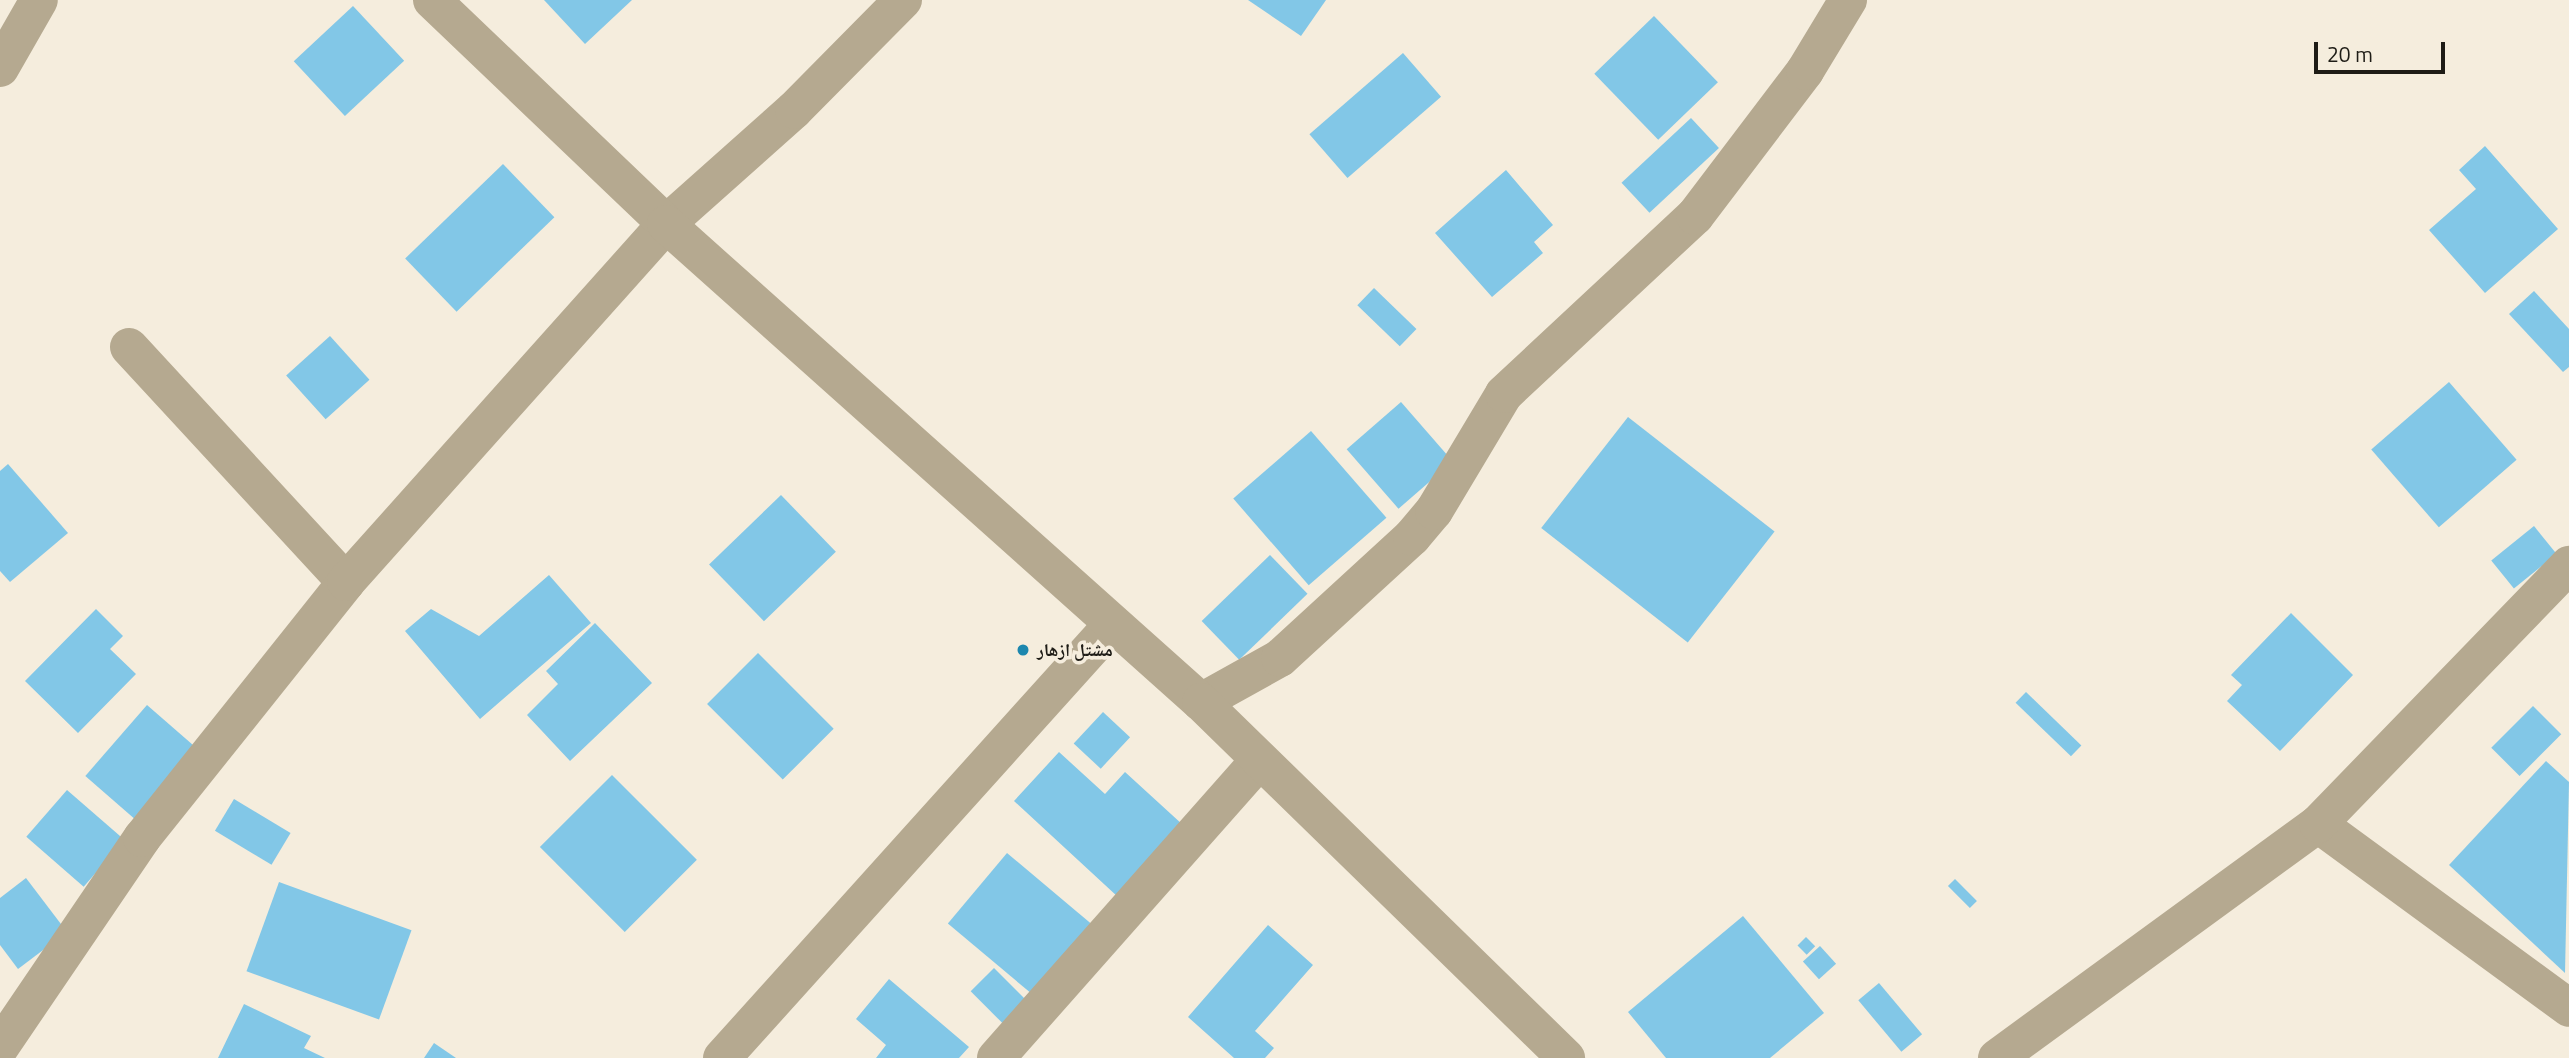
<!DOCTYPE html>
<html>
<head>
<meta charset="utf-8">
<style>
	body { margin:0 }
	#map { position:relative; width:2569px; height:1058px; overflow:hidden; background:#f5eddd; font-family:"Titillium Web","Noto Naskh Arabic",sans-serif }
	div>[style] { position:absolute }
	.building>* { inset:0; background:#82c7e7; transform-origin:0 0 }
	.minor>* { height:38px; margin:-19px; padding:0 19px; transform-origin:19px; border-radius:19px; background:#b5a990 }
	.tertiary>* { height:38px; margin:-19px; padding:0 19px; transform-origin:19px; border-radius:19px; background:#b5a990 }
	.dots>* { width:19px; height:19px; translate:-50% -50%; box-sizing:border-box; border:4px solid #f5eddd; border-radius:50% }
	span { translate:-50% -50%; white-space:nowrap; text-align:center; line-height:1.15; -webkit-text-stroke:7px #f5eddd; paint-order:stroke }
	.poi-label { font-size:18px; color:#1e1c16; font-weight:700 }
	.left { translate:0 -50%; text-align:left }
	.scale { position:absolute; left:2314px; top:42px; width:131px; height:32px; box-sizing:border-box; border:4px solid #1e1c16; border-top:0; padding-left:9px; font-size:21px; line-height:24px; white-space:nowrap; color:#1e1c16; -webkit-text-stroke:5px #f5eddd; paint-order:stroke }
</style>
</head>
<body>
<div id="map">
	<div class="building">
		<i style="clip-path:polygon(544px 0,632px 0,585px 44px)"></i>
		<i style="clip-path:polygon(1248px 0,1326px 0,1301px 36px)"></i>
		<i style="left:353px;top:6px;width:75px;height:81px;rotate:47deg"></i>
		<i style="left:1654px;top:16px;width:92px;height:83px;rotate:46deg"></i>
		<i style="left:1403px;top:53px;width:58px;height:124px;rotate:49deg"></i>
		<i style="left:1691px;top:118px;width:41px;height:95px;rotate:47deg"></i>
		<i style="clip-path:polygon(2485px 146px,2558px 229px,2485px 293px,2429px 230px,2476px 189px,2459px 170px)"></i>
		<i style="left:503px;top:164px;width:74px;height:136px;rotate:46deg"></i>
		<i style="clip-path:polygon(1506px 170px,1553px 225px,1534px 242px,1543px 253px,1492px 297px,1435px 233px)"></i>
		<i style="left:1374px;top:288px;width:59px;height:24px;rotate:44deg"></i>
		<i style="clip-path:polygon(2534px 291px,2569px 329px,2569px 367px,2563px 372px,2509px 314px)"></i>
		<i style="left:330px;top:336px;width:59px;height:59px;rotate:48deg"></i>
		<i style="left:2449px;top:382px;width:103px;height:103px;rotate:49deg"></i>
		<i style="left:1401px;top:402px;width:79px;height:72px;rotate:49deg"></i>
		<i style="left:1628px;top:417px;width:186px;height:141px;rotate:38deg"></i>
		<i style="left:1311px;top:431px;width:115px;height:103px;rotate:49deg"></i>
		<i style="clip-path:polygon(8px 464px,68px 533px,10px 582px,0 571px,0 471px)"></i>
		<i style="left:781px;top:495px;width:79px;height:100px;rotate:46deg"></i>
		<i style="left:2534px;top:526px;width:36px;height:55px;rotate:51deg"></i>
		<i style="left:1270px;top:555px;width:54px;height:95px;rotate:46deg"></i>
		<i style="clip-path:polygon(549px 575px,591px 623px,480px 719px,405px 631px,431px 609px,479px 636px)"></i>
		<i style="clip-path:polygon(96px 609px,123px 636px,110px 649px,136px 674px,78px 733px,25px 681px)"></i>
		<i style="clip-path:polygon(2291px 613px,2353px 675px,2280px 751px,2227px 701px,2242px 685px,2231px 675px)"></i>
		<i style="clip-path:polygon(595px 623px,652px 683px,570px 761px,527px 715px,558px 684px,546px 671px)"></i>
		<i style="left:758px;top:653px;width:107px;height:72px;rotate:45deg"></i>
		<i style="left:2026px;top:692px;width:77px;height:15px;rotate:44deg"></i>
		<i style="left:147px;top:705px;width:67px;height:94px;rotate:41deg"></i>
		<i style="left:2533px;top:706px;width:40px;height:59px;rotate:45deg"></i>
		<i style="left:1103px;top:712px;width:37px;height:43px;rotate:43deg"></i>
		<i style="clip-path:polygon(1059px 752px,1105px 794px,1125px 772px,1183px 825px,1118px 897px,1014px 801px)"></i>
		<i style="clip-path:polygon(2546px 761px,2569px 782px,2565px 973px,2449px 865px)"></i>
		<i style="left:612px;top:775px;width:120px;height:102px;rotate:45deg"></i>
		<i style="left:67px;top:790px;width:76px;height:62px;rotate:41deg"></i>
		<i style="left:234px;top:799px;width:66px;height:37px;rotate:31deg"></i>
		<i style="left:1007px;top:853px;width:113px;height:92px;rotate:40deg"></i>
		<i style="clip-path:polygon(26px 878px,67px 932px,18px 969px,0 945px,0 898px)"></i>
		<i style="left:1955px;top:879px;width:31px;height:10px;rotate:45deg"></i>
		<i style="left:279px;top:882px;width:141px;height:95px;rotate:20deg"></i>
		<i style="clip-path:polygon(1743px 916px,1824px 1013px,1770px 1058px,1666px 1058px,1628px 1012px)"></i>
		<i style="clip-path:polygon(1268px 925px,1313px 965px,1255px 1031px,1274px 1048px,1265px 1058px,1234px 1058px,1188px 1017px)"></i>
		<i style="left:1806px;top:937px;width:13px;height:12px;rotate:45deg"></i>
		<i style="left:1820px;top:946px;width:24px;height:23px;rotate:48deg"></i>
		<i style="left:994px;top:968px;width:52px;height:33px;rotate:45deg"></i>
		<i style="clip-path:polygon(889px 979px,969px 1047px,959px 1058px,876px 1058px,886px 1045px,856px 1019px)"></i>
		<i style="left:1879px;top:983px;width:67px;height:27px;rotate:50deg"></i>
		<i style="clip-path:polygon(244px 1004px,311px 1036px,304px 1048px,325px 1058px,218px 1058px)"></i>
		<i style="clip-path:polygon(434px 1043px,456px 1058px,424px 1058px)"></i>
	</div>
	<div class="minor">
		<i style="left:129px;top:347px;width:320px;rotate:47.3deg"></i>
		<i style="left:1201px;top:702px;width:90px;rotate:-29.1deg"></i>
		<i style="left:1280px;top:658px;width:179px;rotate:-42.5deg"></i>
		<i style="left:1412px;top:537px;width:34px;rotate:-50deg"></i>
		<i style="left:1434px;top:511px;width:136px;rotate:-59.1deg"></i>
		<i style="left:1504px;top:394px;width:261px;rotate:-43deg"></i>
		<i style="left:1695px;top:216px;width:182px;rotate:-52.8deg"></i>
		<i style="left:1805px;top:71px;width:83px;rotate:-58.8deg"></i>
		<i style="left:2318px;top:824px;width:311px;rotate:36.2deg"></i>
		<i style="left:0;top:1047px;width:253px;rotate:-55.8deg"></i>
		<i style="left:142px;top:838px;width:327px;rotate:-51.4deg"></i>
		<i style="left:346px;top:582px;width:480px;rotate:-48.2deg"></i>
		<i style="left:666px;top:224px;width:171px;rotate:-41.7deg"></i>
		<i style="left:794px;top:110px;width:155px;rotate:-45.3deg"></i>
		<i style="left:722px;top:1058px;width:584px;rotate:-47.98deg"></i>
		<i style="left:996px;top:1058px;width:397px;rotate:-48.5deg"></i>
		<i style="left:1997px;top:1058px;width:397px;rotate:-36.1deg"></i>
		<i style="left:2318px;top:824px;width:361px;rotate:-45.9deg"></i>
	</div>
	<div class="tertiary">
		<i style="left:432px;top:0;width:324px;rotate:43.7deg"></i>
		<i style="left:666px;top:224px;width:717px;rotate:41.78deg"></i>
		<i style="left:1201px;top:702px;width:510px;rotate:44.28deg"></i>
		<i style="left:0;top:68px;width:78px;rotate:-60.2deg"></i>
	</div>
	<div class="dots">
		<i style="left:1023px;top:650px;background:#1c87ae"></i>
	</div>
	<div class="poi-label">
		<span class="left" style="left:1037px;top:650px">مشتل ازهار</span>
	</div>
	<div class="scale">20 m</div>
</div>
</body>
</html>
